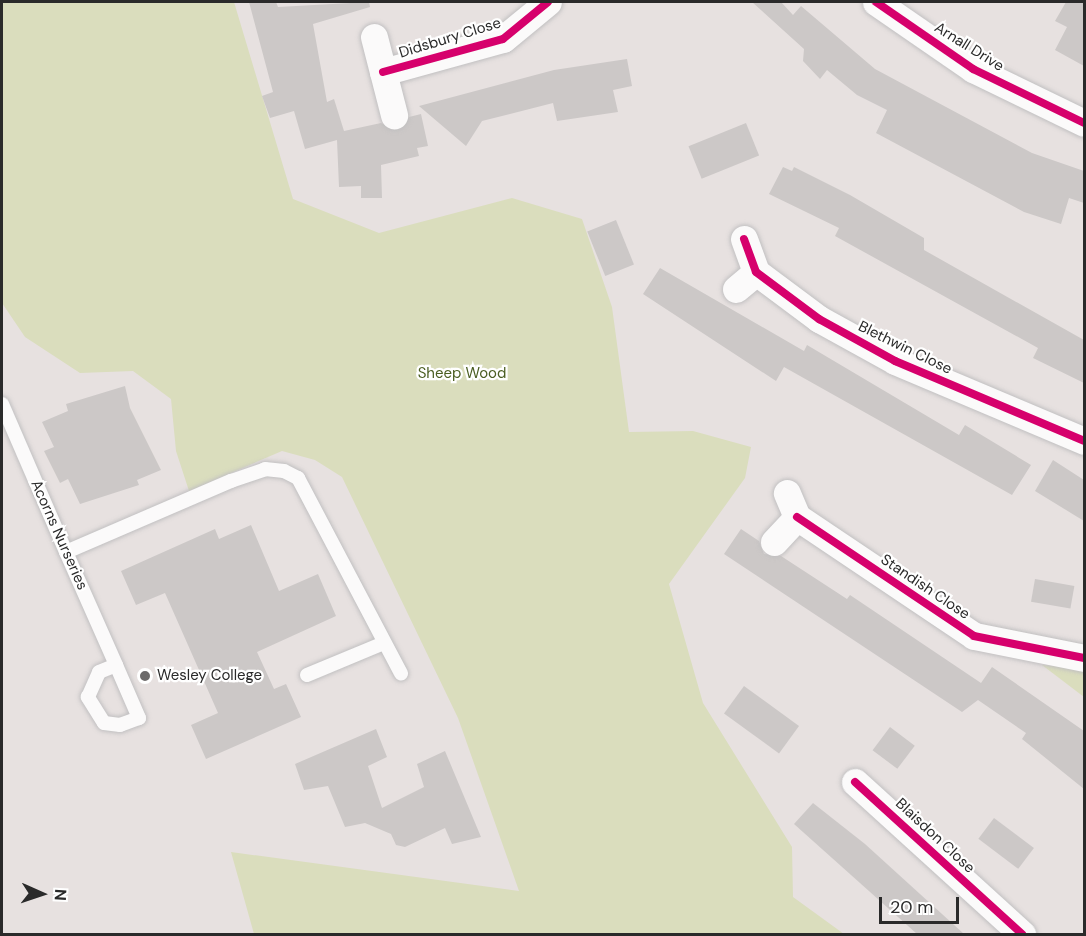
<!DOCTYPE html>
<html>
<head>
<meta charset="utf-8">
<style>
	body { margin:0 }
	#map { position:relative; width:1086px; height:936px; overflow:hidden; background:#e7e1e0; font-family:"DM Sans",sans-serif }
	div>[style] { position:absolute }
	.green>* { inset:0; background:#daddbd }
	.building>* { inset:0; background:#ccc8c7; transform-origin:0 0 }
	.roads { filter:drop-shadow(0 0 2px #c1c0c1) drop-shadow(0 0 2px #c1c0c1) }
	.lane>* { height:14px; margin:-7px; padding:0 7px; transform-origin:7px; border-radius:7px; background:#fbfafa }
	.street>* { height:27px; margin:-13.5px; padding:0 13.5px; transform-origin:13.5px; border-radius:13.5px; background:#fbfafa }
	.cycleway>* { height:8px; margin:-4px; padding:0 4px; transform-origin:4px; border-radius:4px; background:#d6006c }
	.dots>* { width:16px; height:16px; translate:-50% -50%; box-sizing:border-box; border:3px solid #fff; border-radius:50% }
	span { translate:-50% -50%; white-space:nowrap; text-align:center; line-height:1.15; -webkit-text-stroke:4.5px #fff; paint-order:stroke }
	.street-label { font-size:15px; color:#2a2a2a }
	.park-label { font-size:15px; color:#4b5e22 }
	.poi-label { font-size:15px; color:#2a2a2a }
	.left { translate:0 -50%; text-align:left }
	.frame { position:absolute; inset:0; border:3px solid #2a2a2a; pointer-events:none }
	.north { position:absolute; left:12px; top:864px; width:60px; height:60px; -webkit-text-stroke:4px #fff; paint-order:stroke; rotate:93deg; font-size:16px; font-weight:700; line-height:24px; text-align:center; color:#2a2a2a }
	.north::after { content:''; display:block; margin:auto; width:21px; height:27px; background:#2a2a2a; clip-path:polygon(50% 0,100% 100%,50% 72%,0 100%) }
	.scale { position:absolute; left:879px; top:897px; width:80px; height:27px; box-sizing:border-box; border:3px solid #2a2a2a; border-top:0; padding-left:8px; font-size:18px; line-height:21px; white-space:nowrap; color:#2a2a2a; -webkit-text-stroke:4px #fff; paint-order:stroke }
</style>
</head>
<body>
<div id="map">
	<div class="green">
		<i style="clip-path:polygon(2px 2px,234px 2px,293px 199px,379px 233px,512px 198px,582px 219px,612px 307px,629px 432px,693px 431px,751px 447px,745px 478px,669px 584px,703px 703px,792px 847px,793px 897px,844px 934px,254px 934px,231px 852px,519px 891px,458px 718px,342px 477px,315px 460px,282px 451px,189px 491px,176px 451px,171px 399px,133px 371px,80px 373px,25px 337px,2px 303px)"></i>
		<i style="clip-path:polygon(1042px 665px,1084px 668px,1084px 697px)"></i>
	</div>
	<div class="building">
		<i style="clip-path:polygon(249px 2px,276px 2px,278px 7px,369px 2px,370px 7px,313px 24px,327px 102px,334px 99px,344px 131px,381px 123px,397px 130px,409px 117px,421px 114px,428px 146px,417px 148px,419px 156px,381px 165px,382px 198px,361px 198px,361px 186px,339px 187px,337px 140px,305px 149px,294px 111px,270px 118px,262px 96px,273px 92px)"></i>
		<i style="clip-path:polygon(752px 2px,781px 2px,793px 15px,801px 6px,875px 69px,1032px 153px,1084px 171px,1084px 203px,1069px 198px,1061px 224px,1024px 212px,876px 133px,887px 110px,857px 95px,827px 70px,820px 79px,803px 61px,804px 49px)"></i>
		<i style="clip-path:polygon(1066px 2px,1084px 2px,1084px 66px,1055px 50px,1067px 27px,1055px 21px)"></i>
		<i style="clip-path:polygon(627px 59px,632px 86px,613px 90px,618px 112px,557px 121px,553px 103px,482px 121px,466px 146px,419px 106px,554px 70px)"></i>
		<i style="left:746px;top:123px;width:35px;height:62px;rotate:68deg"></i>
		<i style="clip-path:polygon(783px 167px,792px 171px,794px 167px,850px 195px,924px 238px,924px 250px,1084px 340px,1084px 383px,1033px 358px,1038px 348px,835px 236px,839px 228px,769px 194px)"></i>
		<i style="left:616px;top:220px;width:48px;height:31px;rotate:68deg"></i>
		<i style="clip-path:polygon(660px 268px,804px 351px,807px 345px,959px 435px,965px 425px,1031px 465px,1012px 495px,784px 367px,776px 381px,643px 294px)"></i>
		<i style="clip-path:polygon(125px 386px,130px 408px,161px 470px,137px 480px,139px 485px,80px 504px,68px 479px,60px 483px,44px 451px,54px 447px,42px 422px,68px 411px,66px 404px)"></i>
		<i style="clip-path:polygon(1053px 460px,1084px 480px,1084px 521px,1035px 491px)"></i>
		<i style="clip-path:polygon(251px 525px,279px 591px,318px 574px,336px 616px,257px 652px,274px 689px,286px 684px,301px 717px,206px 759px,191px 725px,218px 713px,165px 593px,136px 605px,121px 571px,215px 529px,219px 539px)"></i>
		<i style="clip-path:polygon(741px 529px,759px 541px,764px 554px,781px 556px,847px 599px,850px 595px,981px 683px,992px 667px,1084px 731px,1084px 789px,1022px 739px,1026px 733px,978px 700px,962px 712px,724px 554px)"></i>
		<i style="left:1035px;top:579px;width:40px;height:23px;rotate:10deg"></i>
		<i style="left:744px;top:686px;width:68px;height:34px;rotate:36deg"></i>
		<i style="left:890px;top:727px;width:31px;height:29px;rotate:37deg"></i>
		<i style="clip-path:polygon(376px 729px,387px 757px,368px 766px,382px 808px,424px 787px,417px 764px,445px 751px,481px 837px,452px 844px,445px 828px,405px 847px,396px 845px,391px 834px,365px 823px,345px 827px,328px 786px,304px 790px,295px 764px)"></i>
		<i style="clip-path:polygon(813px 803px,865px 844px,964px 934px,917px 934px,794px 824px)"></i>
		<i style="left:994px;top:818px;width:50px;height:26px;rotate:37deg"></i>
	</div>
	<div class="roads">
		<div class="lane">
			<i style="left:2px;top:404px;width:161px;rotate:66.6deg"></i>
			<i style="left:66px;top:552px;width:124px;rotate:66.1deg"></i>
			<i style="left:116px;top:665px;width:58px;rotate:66.5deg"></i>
			<i style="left:139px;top:718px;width:20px;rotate:160deg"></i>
			<i style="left:120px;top:725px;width:16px;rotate:-173deg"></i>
			<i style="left:104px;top:723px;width:31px;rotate:-122deg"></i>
			<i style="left:88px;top:697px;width:27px;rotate:-66deg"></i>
			<i style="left:99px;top:672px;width:18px;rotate:-22deg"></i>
			<i style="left:66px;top:552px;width:180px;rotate:-23.3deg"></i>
			<i style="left:231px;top:481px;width:36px;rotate:-19deg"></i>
			<i style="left:265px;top:469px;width:19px;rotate:6deg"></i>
			<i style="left:284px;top:471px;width:16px;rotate:27deg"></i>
			<i style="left:298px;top:478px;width:221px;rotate:62.2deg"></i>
			<i style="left:307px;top:675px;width:83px;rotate:-22.6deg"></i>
		</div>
		<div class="street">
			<i style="left:876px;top:2px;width:118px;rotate:34.6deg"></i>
			<i style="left:973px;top:69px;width:123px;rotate:25.9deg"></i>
			<i style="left:374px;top:37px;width:81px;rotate:75.6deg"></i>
			<i style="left:383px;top:72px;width:124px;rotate:-15.4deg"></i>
			<i style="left:503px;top:39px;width:58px;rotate:-39.4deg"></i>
			<i style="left:744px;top:239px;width:35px;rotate:70deg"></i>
			<i style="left:756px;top:272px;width:79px;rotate:36.7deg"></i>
			<i style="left:819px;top:319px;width:87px;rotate:28.9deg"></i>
			<i style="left:895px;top:361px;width:205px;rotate:22.9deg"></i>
			<i style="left:736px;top:289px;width:26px;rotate:-40deg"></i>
			<i style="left:797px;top:517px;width:213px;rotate:33.9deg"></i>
			<i style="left:974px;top:636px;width:112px;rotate:11.3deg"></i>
			<i style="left:774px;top:542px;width:34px;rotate:-47deg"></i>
			<i style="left:797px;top:517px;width:26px;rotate:-113deg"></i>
			<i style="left:855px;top:782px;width:226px;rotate:42.3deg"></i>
		</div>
	</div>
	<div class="cycleway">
		<i style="left:876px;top:2px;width:118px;rotate:34.6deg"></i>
		<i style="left:973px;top:69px;width:123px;rotate:25.9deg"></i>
		<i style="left:383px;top:72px;width:124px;rotate:-15.4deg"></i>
		<i style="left:503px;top:39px;width:58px;rotate:-39.4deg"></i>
		<i style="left:744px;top:239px;width:35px;rotate:70deg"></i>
		<i style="left:756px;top:272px;width:79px;rotate:36.7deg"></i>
		<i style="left:819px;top:319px;width:87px;rotate:28.9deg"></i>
		<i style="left:895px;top:361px;width:205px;rotate:22.9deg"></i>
		<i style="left:797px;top:517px;width:213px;rotate:33.9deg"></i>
		<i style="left:974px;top:636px;width:112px;rotate:11.3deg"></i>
		<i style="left:855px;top:782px;width:226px;rotate:42.3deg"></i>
	</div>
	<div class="dots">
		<i style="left:145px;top:676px;background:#6c6a6a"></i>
	</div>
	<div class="street-label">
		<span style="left:450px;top:38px;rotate:-17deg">Didsbury Close</span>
		<span style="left:969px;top:47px;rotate:32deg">Arnall Drive</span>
		<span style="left:905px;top:348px;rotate:26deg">Blethwin Close</span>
		<span style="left:59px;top:535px;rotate:66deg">Acorns Nurseries</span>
		<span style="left:925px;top:587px;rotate:34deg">Standish Close</span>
		<span style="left:935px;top:836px;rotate:43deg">Blaisdon Close</span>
	</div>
	<div class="park-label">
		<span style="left:462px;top:374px">Sheep Wood</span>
	</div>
	<div class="poi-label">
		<span class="left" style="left:157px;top:676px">Wesley College</span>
	</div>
	<div class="frame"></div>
	<div class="north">N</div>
	<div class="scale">20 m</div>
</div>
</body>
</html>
